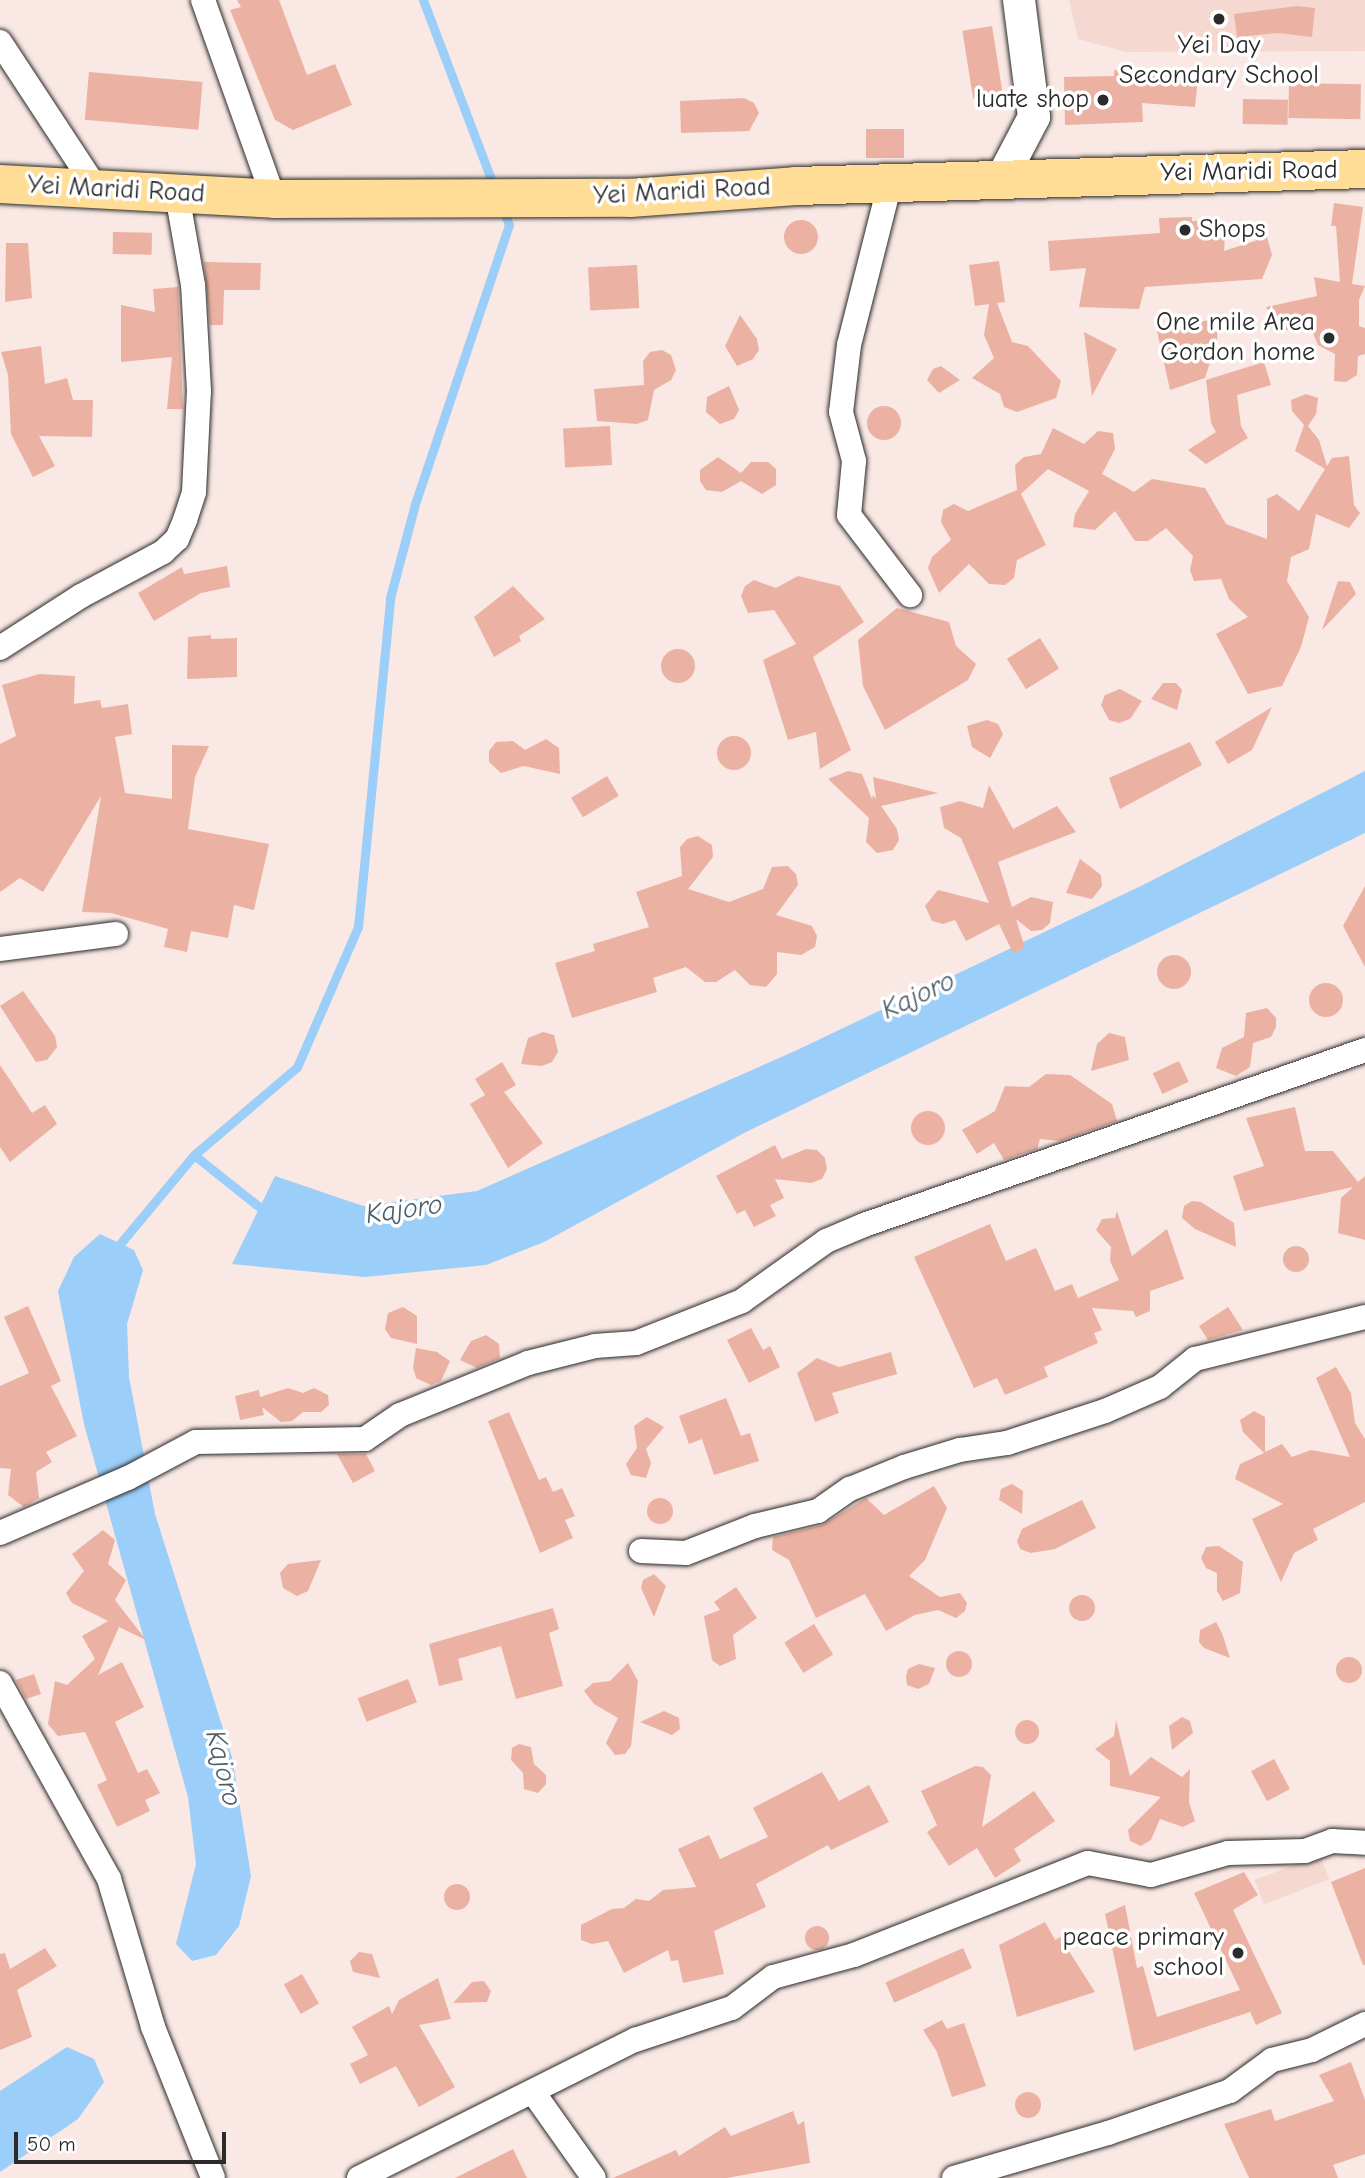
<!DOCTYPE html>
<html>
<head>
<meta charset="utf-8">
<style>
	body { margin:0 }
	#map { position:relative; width:1365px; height:2178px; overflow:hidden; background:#f9e8e3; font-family:"Comic Neue",sans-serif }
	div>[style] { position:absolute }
	.built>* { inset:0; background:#f5d8d0; transform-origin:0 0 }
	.water>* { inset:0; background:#9bcef9 }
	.stream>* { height:9px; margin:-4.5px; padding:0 4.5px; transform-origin:4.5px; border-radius:4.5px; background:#9bcef9 }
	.building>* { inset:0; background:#ebb2a3; transform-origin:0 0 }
	.round { border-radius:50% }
	.roads { filter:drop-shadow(0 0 2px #2b2b2b) drop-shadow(0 0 2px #2b2b2b) }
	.minor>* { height:24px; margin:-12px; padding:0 12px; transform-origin:12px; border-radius:12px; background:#fff }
	.tertiary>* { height:32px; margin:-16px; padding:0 16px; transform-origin:16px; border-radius:16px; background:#fff }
	.primary>* { height:38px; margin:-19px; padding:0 19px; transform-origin:19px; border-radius:19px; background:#ffdd96 }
	.dots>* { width:19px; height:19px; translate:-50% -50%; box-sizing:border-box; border:4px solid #fff; border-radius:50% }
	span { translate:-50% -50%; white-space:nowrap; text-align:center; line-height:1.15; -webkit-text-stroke:7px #fff; paint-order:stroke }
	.poi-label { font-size:26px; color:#2b2b2b }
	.right { translate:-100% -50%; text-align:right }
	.left { translate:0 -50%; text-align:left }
	.street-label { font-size:26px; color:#2b2b2b }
	.water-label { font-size:28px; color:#4d5c69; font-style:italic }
	.scale { position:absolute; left:14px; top:2132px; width:212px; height:32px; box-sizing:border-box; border:4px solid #2b2b2b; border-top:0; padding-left:9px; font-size:21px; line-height:24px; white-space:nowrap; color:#2b2b2b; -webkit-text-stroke:5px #fff; paint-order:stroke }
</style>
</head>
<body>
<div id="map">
	<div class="built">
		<i style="clip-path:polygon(1069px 0,1365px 0,1365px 51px,1127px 52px,1078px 39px)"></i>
		<i style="left:1320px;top:1855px;width:26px;height:70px;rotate:69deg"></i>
	</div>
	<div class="water">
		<i style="clip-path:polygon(1365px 771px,1365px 833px,744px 1133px,544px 1242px,486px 1265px,365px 1277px,232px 1264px,275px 1176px,363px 1206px,477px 1191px,795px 1051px,1143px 885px)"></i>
		<i style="clip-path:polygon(100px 1234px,134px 1250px,143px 1270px,127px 1324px,129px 1377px,155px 1514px,232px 1757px,251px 1876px,239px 1926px,216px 1955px,192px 1961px,176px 1944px,196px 1864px,188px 1797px,84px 1424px,58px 1291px,74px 1257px)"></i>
		<i style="clip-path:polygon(67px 2047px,94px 2059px,104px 2082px,78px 2119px,0 2172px,0 2091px)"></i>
	</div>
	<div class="stream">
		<i style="left:423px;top:0;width:203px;rotate:69.2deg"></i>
		<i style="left:194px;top:1155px;width:93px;rotate:38.5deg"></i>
		<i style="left:114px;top:1251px;width:125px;rotate:-50.2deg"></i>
		<i style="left:194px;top:1155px;width:135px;rotate:-40.5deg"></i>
		<i style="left:297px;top:1067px;width:153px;rotate:-66.5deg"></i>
		<i style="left:358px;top:927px;width:331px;rotate:-84.4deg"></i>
		<i style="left:390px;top:598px;width:97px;rotate:-75.1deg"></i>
		<i style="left:415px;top:504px;width:294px;rotate:-71.4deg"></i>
		<i style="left:509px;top:225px;width:19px;rotate:-111deg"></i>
	</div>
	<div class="building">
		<i style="clip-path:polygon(237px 0,279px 0,307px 75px,335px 64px,352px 105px,293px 130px,275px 120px,230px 10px,241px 7px)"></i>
		<i style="clip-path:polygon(1297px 6px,1315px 8px,1312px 37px,1278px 33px,1237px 37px,1234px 14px)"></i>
		<i style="left:992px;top:26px;width:69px;height:30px;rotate:81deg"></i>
		<i style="clip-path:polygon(1114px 70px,1198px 78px,1195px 107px,1142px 103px,1143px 122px,1065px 125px,1064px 77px,1114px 76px)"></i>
		<i style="left:89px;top:72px;width:114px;height:48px;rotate:5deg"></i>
		<i style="left:1289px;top:83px;width:72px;height:35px;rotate:1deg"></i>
		<i style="clip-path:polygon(744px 98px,754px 103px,759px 113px,749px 131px,681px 133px,680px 101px)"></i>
		<i style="left:1243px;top:99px;width:45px;height:25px;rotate:1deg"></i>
		<i style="left:866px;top:129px;width:38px;height:29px"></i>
		<i style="clip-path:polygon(1334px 203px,1363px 207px,1352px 284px,1365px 286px,1359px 300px,1359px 326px,1365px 328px,1365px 354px,1358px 356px,1357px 375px,1346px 382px,1334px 381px,1335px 354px,1318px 345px,1310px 326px,1281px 331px,1266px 307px,1317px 296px,1314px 277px,1340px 282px,1336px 226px,1331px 226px)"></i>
		<i style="clip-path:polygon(1192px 217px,1192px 221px,1226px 222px,1224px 251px,1267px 237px,1272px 255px,1262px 279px,1145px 287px,1139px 309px,1079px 307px,1086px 268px,1050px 271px,1048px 241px,1160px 233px,1159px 218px)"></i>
		<i class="round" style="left:784px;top:220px;width:34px;height:34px"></i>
		<i style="left:113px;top:232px;width:39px;height:22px;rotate:1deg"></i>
		<i style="clip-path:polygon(6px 243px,28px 243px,32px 298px,5px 302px)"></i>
		<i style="clip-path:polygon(999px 261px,1005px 302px,997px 303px,1012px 342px,1028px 346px,1061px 381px,1056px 398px,1017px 412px,1004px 407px,1000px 394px,972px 378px,994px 358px,984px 335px,989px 304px,975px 306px,969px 265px)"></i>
		<i style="clip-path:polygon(204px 262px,261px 263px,260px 290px,224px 290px,223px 325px,210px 325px)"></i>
		<i style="left:637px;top:265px;width:43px;height:49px;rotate:87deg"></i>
		<i style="clip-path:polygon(178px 287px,183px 409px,167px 409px,172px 357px,121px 362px,121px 305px,155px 312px,153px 289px)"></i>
		<i style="clip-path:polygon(740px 315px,757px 339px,759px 350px,753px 359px,737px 366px,725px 346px)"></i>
		<i style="clip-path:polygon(1218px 318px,1217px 340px,1205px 378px,1170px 390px,1157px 331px)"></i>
		<i style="clip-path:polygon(1084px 332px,1117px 349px,1092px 396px)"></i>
		<i style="clip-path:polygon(41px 346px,45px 384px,67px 378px,73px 400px,93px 400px,92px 437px,39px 436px,55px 466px,33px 477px,11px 434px,8px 375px,1px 352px)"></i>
		<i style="clip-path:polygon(662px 350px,671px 355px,676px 370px,671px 380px,654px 390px,648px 420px,637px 424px,597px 421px,594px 389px,644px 385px,643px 361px,650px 352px)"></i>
		<i style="clip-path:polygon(1264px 362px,1271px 385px,1237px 395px,1241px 426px,1248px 438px,1206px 464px,1188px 450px,1216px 432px,1211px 423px,1206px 380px)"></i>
		<i style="clip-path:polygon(941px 366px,960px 380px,939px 393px,927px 380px,933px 369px)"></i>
		<i style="clip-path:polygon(729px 386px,739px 410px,734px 419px,720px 424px,706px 412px,707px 397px)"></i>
		<i style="clip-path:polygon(1306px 394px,1318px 398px,1316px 414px,1308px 426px,1319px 440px,1327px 466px,1332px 458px,1349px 456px,1354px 505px,1360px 513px,1349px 528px,1316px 514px,1309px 549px,1291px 557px,1287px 581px,1309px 617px,1301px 647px,1282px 686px,1248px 694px,1216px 634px,1248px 617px,1229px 599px,1221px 579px,1194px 581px,1190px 570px,1193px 556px,1166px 528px,1148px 541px,1135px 541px,1115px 511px,1095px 530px,1073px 527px,1075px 514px,1089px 491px,1048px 469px,1021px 494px,1046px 545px,1017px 560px,1014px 578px,1005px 585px,989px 584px,969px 564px,939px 593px,928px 568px,932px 557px,951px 540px,941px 522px,943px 510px,954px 504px,968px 511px,1017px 490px,1015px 465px,1024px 457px,1041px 454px,1053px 428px,1084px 444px,1098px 431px,1113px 433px,1115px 449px,1102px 474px,1134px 492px,1152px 479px,1205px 488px,1226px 524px,1267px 539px,1267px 499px,1277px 494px,1299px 511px,1325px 469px,1295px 451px,1304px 425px,1292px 411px,1291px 400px)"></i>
		<i class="round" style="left:867px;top:406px;width:34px;height:34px"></i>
		<i style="left:610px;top:426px;width:39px;height:47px;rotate:87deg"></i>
		<i style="clip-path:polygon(718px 457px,741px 473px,751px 462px,768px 462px,776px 469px,776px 485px,762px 494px,741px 481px,722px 492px,706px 490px,700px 481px,700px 470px)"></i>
		<i style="clip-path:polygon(227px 566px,230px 587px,201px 593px,154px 621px,138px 593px,182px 567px,184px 574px)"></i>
		<i style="clip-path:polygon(798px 576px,840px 586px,864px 622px,813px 657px,851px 750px,820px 769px,816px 732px,788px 740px,763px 660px,796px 644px,774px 610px,748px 613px,741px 596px,745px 586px,754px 580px,776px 588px)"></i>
		<i style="clip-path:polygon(1338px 581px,1350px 582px,1356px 594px,1322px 630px)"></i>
		<i style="clip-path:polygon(513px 586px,545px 619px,519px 636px,521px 641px,494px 657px,474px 617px)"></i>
		<i style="clip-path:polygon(897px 608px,949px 622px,956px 646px,976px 664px,968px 680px,885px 730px,863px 686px,858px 640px)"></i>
		<i style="clip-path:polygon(211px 635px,211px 639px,237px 638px,237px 677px,187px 679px,188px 637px)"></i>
		<i style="left:1040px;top:638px;width:36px;height:39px;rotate:58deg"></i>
		<i class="round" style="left:661px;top:649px;width:34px;height:34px"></i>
		<i style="clip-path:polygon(39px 674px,75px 676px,74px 704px,100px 700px,102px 708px,128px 704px,132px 734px,115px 737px,125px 793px,172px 799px,172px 745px,209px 746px,195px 777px,188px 829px,269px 844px,254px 910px,234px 905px,228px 938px,191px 931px,187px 952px,164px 947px,168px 929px,111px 913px,82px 912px,101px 796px,43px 892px,20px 878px,0 892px,0 744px,16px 736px,2px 685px)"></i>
		<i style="clip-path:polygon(1163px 683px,1176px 683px,1182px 690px,1177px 710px,1151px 699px)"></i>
		<i style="clip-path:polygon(1120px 689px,1142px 701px,1130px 719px,1119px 723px,1109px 720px,1101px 705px,1105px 695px)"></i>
		<i style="clip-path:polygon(1272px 707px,1252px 750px,1228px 764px,1215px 742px)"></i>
		<i style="clip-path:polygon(987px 720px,998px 724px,1003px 734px,990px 758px,972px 747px,967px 726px)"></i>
		<i class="round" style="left:717px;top:736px;width:34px;height:34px"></i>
		<i style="clip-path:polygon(546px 739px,559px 748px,560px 774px,524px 766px,501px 773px,489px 762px,489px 751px,496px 742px,513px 741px,525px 750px)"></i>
		<i style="clip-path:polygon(1190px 742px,1202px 765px,1120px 809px,1109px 778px)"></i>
		<i style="clip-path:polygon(848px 771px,862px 774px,872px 799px,873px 795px,876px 799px,873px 777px,938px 793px,881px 806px,897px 829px,899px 840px,893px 850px,877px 853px,866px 842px,869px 818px,828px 779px)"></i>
		<i style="left:607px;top:776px;width:23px;height:42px;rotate:59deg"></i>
		<i style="clip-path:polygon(989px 785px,1013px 829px,1057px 806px,1076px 832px,998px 862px,1012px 907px,1031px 897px,1053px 902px,1050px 923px,1042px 930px,1031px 931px,1016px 919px,1025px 948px,1013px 953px,999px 924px,966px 941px,955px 920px,943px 924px,932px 921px,925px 906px,938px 890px,989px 903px,961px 838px,944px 828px,940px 807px,960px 801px,983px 808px)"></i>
		<i style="clip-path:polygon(698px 836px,712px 845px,713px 857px,688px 889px,729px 902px,763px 889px,772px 867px,788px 866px,796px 874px,798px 885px,776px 915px,812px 926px,817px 936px,815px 947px,801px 955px,777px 952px,777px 974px,766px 987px,750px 985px,735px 970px,716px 982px,705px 982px,686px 967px,653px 978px,657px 992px,572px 1018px,555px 963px,595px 951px,593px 944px,649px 927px,636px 892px,682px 876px,680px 847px,687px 839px)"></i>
		<i style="clip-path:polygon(1080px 859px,1101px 875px,1102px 886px,1092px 899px,1066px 893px)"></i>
		<i style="clip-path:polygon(1365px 886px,1365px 967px,1343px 926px)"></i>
		<i class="round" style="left:1157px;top:955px;width:34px;height:34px"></i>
		<i class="round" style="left:1309px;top:983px;width:34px;height:34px"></i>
		<i style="clip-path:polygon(23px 991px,55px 1036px,57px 1047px,47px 1060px,36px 1062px,0 1006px)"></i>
		<i style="clip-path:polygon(1267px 1008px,1276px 1018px,1276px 1027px,1271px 1037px,1253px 1043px,1250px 1067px,1236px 1076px,1216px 1068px,1222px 1048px,1244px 1037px,1246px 1013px)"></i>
		<i style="clip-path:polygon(543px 1032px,554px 1035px,558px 1052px,552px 1062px,542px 1066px,521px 1064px,528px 1038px)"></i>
		<i style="clip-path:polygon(1109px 1033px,1125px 1037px,1129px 1060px,1091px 1071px,1097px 1044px)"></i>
		<i style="left:1179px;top:1061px;width:23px;height:29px;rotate:65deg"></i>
		<i style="clip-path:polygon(502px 1062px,516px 1085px,504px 1092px,543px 1143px,508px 1168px,470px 1104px,485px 1095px,475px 1079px)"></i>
		<i style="clip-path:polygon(0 1065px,32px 1113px,45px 1105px,57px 1124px,10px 1162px,0 1147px)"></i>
		<i style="clip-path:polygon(1046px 1074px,1070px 1075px,1112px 1104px,1117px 1121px,1060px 1141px,1040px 1139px,1037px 1149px,1004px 1160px,994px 1143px,977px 1154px,962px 1130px,995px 1111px,1005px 1086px,1029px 1087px)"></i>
		<i style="clip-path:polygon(1295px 1107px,1305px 1151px,1333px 1151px,1358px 1182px,1365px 1176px,1365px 1240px,1338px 1233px,1341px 1198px,1353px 1187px,1244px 1211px,1233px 1176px,1264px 1166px,1246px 1118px)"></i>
		<i class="round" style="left:911px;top:1111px;width:34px;height:34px"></i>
		<i style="clip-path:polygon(775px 1145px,782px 1159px,806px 1149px,817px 1150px,825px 1158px,827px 1169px,822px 1179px,811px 1183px,775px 1179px,784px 1198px,770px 1205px,776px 1216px,754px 1227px,745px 1210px,737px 1214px,716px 1176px)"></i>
		<i style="clip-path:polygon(1192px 1201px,1201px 1202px,1234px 1223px,1236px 1247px,1195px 1229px,1182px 1218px,1184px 1206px)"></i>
		<i style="clip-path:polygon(1117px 1211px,1132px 1256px,1167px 1229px,1184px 1279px,1150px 1291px,1150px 1311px,1136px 1317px,1133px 1311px,1092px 1308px,1102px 1330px,1094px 1333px,1098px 1343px,1044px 1367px,1048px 1377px,1005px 1395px,997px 1378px,974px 1388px,914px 1257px,990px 1224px,1006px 1261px,1036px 1248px,1055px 1291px,1072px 1284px,1078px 1298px,1119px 1280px,1110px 1261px,1111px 1247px,1096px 1230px,1102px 1219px,1115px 1218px)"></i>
		<i class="round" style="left:1283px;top:1246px;width:26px;height:26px"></i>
		<i style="clip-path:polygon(28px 1306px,61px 1381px,51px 1386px,77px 1436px,46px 1452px,52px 1462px,36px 1472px,39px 1498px,24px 1507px,8px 1495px,11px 1469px,0 1468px,0 1386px,29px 1373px,4px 1317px)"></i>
		<i style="clip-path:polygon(403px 1307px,417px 1316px,417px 1344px,391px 1338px,385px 1329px,388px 1313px)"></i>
		<i style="clip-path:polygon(1228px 1307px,1243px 1330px,1208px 1340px,1199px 1326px)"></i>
		<i style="clip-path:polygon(751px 1328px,763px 1350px,770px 1346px,780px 1367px,749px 1383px,727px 1340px)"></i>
		<i style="clip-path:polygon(486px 1335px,499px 1344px,500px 1358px,477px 1368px,460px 1360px,471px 1341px)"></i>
		<i style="clip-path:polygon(416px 1348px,437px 1352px,450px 1361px,441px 1381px,431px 1385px,416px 1378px,413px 1367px)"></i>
		<i style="clip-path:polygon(891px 1352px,897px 1374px,832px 1393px,839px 1413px,815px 1422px,797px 1373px,817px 1358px,839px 1367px)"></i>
		<i style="clip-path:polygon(1336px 1367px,1351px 1393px,1355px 1423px,1365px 1439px,1365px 1502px,1313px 1529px,1318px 1540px,1294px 1553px,1281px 1582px,1252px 1519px,1283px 1504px,1235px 1479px,1240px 1464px,1264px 1453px,1243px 1432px,1240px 1420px,1254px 1411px,1265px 1417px,1265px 1452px,1282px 1444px,1292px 1457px,1311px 1450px,1350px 1457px,1316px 1378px)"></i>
		<i style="clip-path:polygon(314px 1388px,328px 1395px,329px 1405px,321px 1412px,303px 1412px,292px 1421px,281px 1422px,262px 1407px,264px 1415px,240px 1420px,235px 1396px,259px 1390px,260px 1397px,288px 1388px,303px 1393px)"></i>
		<i style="clip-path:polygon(726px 1398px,741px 1436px,750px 1433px,759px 1461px,714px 1475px,702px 1439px,689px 1444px,679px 1416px)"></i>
		<i style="clip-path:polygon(509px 1412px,539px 1480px,546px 1477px,553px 1492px,562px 1488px,575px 1516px,565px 1520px,573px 1538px,540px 1553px,488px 1421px)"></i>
		<i style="clip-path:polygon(647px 1417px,664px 1427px,646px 1449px,651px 1463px,646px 1478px,631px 1475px,626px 1464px,637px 1448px,634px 1426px)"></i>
		<i style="clip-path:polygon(337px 1454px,366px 1454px,375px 1471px,353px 1483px)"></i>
		<i style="clip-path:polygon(1012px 1484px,1023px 1491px,1022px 1514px,999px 1500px,1001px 1489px)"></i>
		<i style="clip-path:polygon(934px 1486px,947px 1508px,925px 1560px,909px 1576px,940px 1597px,960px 1593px,967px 1603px,965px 1611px,956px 1618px,938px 1610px,915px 1615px,886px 1631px,865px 1594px,816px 1618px,789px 1560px,772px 1550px,773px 1537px,822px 1525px,866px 1498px,884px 1515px)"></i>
		<i class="round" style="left:647px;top:1498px;width:26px;height:26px"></i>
		<i style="clip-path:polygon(1082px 1500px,1096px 1528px,1055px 1549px,1031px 1553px,1020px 1549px,1017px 1541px,1022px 1529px)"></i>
		<i style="clip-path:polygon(103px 1530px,115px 1540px,108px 1564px,126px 1580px,115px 1600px,146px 1640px,119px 1627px,98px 1675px,122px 1662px,144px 1707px,115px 1722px,138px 1773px,147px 1769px,160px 1793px,145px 1800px,150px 1811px,117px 1827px,97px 1785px,107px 1780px,85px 1732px,58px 1736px,48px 1724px,55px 1681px,67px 1685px,95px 1659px,82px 1636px,108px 1621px,72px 1603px,66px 1593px,84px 1571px,72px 1554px)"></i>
		<i style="clip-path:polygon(1219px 1546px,1243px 1562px,1240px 1593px,1223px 1601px,1217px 1591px,1217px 1573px,1206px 1568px,1201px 1558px,1206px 1547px)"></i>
		<i style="clip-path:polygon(321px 1560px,308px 1591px,297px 1596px,283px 1588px,280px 1573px,288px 1564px)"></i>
		<i style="clip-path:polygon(654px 1574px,666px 1586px,654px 1617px,641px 1588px,643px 1580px)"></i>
		<i style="clip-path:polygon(736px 1587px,757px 1618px,733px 1635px,736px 1659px,720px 1666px,712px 1660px,704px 1616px,720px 1610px,714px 1602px)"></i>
		<i class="round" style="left:1069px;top:1595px;width:26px;height:26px"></i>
		<i style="clip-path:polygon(553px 1608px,559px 1629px,549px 1633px,563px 1686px,516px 1699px,501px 1646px,458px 1659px,463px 1680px,439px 1686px,429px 1644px)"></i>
		<i style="clip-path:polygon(1216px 1622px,1222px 1633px,1230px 1658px,1204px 1648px,1199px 1642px,1200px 1630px)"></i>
		<i style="left:814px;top:1624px;width:36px;height:35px;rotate:58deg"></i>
		<i class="round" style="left:946px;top:1651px;width:26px;height:26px"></i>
		<i class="round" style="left:1336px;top:1657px;width:26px;height:26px"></i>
		<i style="clip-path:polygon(628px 1663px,638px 1681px,631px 1746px,625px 1754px,615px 1755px,606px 1743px,618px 1718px,594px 1704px,584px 1691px,593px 1683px,610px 1681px)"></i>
		<i style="clip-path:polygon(919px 1664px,935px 1668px,929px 1684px,918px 1689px,907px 1685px,906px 1677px,908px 1669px)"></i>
		<i style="clip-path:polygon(34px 1674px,41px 1694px,26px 1699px,16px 1680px)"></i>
		<i style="left:408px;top:1679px;width:25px;height:54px;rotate:69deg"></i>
		<i style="clip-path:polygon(664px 1711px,679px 1718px,680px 1729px,672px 1735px,640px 1722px)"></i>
		<i style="clip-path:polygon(1182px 1717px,1190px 1721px,1193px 1733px,1172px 1750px,1169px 1726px)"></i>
		<i class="round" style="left:1015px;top:1720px;width:24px;height:24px"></i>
		<i style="clip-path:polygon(1116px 1720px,1130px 1776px,1151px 1757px,1182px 1777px,1190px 1769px,1189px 1802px,1195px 1821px,1183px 1827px,1160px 1819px,1151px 1840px,1141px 1846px,1130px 1841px,1128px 1830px,1161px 1797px,1110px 1786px,1110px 1761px,1095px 1749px,1114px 1736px)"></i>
		<i style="clip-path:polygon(519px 1744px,531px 1747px,534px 1764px,546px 1775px,546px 1784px,538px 1793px,524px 1789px,523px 1773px,511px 1760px,512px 1748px)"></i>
		<i style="left:1274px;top:1759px;width:34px;height:26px;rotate:62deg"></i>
		<i style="clip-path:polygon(975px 1766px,983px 1767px,991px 1775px,982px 1827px,1034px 1791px,1055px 1821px,1014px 1849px,1021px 1861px,995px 1878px,977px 1848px,949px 1866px,927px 1832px,937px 1825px,921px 1791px)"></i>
		<i style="clip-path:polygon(822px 1772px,839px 1801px,869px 1785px,889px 1822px,831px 1850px,828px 1845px,756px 1884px,766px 1907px,714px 1931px,724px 1974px,683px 1983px,678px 1960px,671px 1961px,668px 1950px,624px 1973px,608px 1941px,592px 1944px,581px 1940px,581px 1925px,612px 1909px,624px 1908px,636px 1899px,649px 1901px,663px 1890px,696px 1887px,678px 1849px,709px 1835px,720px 1859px,768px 1837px,753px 1808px)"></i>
		<i style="clip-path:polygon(1365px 1868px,1365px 1965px,1363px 1965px,1331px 1882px)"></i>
		<i style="clip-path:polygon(1244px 1872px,1258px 1895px,1233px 1910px,1282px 2013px,1256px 2025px,1250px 2012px,1134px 2051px,1105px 1914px,1125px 1905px,1137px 1968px,1143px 1966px,1157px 2017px,1240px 1990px,1194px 1893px)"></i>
		<i class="round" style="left:444px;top:1884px;width:26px;height:26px"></i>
		<i style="clip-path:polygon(1045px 1922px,1055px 1940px,1060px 1937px,1095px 1992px,1017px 2017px,999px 1945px)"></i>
		<i class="round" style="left:805px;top:1926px;width:24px;height:24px"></i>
		<i style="clip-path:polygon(45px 1948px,57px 1966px,17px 1990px,32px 2037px,0 2050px,0 1954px,5px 1953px,10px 1969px)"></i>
		<i style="left:963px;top:1948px;width:22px;height:85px;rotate:66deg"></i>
		<i style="clip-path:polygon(359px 1952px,372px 1954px,380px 1978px,353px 1972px,350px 1961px)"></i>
		<i style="left:302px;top:1974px;width:34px;height:21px;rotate:60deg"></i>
		<i style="clip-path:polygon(438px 1978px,451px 2019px,419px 2025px,455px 2087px,419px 2107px,396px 2066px,360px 2084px,350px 2064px,368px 2055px,352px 2027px,389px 2006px,392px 2014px,399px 2000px)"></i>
		<i style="clip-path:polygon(484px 1981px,491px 1991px,487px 2002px,453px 2003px,472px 1982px)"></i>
		<i style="clip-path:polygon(942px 2020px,947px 2029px,964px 2023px,986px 2086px,952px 2097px,937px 2052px,923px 2030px)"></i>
		<i style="clip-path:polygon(1351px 2062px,1365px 2100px,1365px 2154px,1333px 2165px,1338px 2178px,1249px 2178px,1224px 2124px,1271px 2109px,1275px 2121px,1334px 2101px,1319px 2075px)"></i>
		<i class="round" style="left:1015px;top:2092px;width:26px;height:26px"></i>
		<i style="clip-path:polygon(793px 2111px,798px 2125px,804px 2121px,810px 2163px,727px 2178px,613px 2178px,676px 2150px,679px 2156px,725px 2127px,731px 2136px)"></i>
		<i style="clip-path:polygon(513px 2149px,527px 2178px,455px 2178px)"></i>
	</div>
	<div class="roads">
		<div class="minor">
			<i style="left:203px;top:0;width:211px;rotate:70.4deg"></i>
			<i style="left:0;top:42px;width:178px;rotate:56.7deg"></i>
			<i style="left:890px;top:183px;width:167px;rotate:104.2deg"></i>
			<i style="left:849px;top:345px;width:67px;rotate:96.8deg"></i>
			<i style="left:841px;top:412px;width:51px;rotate:75.1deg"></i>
			<i style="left:854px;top:461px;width:54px;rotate:95.3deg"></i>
			<i style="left:849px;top:515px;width:101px;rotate:52.7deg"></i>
			<i style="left:0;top:648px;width:96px;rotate:-32.7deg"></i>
			<i style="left:81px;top:596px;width:93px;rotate:-28.2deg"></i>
			<i style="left:163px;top:552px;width:19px;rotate:-43deg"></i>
			<i style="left:177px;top:539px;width:21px;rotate:-67deg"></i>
			<i style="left:185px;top:520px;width:29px;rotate:-72deg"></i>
			<i style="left:194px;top:492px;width:101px;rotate:-87.2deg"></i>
			<i style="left:199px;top:391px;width:106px;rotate:-93.2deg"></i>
			<i style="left:193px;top:285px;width:92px;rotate:-100deg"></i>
			<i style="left:0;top:949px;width:117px;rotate:-7.4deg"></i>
			<i style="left:0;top:1533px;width:139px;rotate:-23.3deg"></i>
			<i style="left:128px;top:1478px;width:77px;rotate:-27.9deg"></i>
			<i style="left:196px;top:1442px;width:169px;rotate:-1deg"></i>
			<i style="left:365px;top:1439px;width:42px;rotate:-34.4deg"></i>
			<i style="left:400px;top:1415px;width:138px;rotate:-22.1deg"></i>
			<i style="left:528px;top:1363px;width:69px;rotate:-14.2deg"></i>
			<i style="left:595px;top:1346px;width:41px;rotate:-4.2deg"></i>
			<i style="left:636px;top:1343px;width:114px;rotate:-21.6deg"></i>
			<i style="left:742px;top:1301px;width:103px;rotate:-35.5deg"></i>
			<i style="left:826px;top:1241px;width:41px;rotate:-22.8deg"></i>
			<i style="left:864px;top:1225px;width:531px;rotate:-19.25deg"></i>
			<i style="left:641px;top:1551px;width:45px;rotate:2.5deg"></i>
			<i style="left:686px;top:1553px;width:74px;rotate:-21.4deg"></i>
			<i style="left:755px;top:1526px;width:65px;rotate:-13.4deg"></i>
			<i style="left:818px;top:1511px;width:39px;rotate:-35deg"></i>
			<i style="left:850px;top:1489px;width:58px;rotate:-22.2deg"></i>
			<i style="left:904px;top:1467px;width:59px;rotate:-16.9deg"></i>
			<i style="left:960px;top:1450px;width:48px;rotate:-8.5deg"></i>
			<i style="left:1007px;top:1443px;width:103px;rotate:-18.1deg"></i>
			<i style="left:1105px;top:1411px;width:60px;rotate:-23.6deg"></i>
			<i style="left:1160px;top:1387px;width:45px;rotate:-38.7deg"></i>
			<i style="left:1195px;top:1359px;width:175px;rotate:-13.9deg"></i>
			<i style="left:0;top:1683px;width:224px;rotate:60.9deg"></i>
			<i style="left:109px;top:1879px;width:154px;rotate:73.4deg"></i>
			<i style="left:153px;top:2027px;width:162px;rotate:68.3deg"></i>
			<i style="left:533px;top:2092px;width:105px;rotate:54.7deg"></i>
			<i style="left:359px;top:2178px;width:309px;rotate:-26.6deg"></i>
			<i style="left:635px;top:2040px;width:102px;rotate:-18.3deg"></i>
			<i style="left:732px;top:2008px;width:51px;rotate:-37.1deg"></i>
			<i style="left:773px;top:1977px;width:84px;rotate:-15.2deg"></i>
			<i style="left:854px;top:1955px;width:251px;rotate:-21.5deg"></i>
			<i style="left:1088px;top:1863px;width:64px;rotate:10.8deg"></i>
			<i style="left:1151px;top:1875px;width:80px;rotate:-15.9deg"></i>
			<i style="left:1228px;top:1853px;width:77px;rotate:-1.5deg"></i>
			<i style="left:1305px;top:1851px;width:29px;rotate:-20deg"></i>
			<i style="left:1332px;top:1841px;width:33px;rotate:3deg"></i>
			<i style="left:954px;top:2178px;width:160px;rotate:-16.3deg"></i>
			<i style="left:1108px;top:2133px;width:129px;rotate:-19deg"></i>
			<i style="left:1230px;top:2091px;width:52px;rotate:-36.4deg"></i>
			<i style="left:1272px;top:2060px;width:41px;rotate:-14deg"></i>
			<i style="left:1312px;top:2050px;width:59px;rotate:-26.1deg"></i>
		</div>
		<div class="tertiary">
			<i style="left:1002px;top:178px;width:69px;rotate:-62.3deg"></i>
			<i style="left:1034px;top:117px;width:118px;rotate:-97.3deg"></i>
		</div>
		<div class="primary">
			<i style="left:0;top:184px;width:274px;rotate:3.1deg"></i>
			<i style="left:274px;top:199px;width:356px;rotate:-0.2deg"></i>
			<i style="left:630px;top:198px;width:166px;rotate:-4.1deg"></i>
			<i style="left:796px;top:186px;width:569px;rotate:-1.71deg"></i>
		</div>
	</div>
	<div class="dots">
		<i style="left:1219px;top:19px;background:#2b2b2b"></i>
		<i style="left:1103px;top:100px;background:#2b2b2b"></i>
		<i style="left:1185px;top:230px;background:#2b2b2b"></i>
		<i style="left:1329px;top:338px;background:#2b2b2b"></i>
		<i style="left:1238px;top:1953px;background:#2b2b2b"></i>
	</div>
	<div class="poi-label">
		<span style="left:1219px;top:61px">Yei Day<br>Secondary School</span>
		<span class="right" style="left:1089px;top:100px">luate shop</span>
		<span class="left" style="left:1199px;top:230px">Shops</span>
		<span class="right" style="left:1315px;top:338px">One mile Area<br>Gordon home</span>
		<span class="right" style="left:1224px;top:1953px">peace primary<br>school</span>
	</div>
	<div class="street-label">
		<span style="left:1249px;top:172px;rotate:-1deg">Yei Maridi Road</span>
		<span style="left:116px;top:190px;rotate:3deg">Yei Maridi Road</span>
		<span style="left:682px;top:192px;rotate:-3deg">Yei Maridi Road</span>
	</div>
	<div class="water-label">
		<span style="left:918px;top:995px;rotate:-25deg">Kajoro</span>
		<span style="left:404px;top:1209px;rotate:-8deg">Kajoro</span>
		<span style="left:224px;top:1768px;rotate:76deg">Kajoro</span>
	</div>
	<div class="scale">50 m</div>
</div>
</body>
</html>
